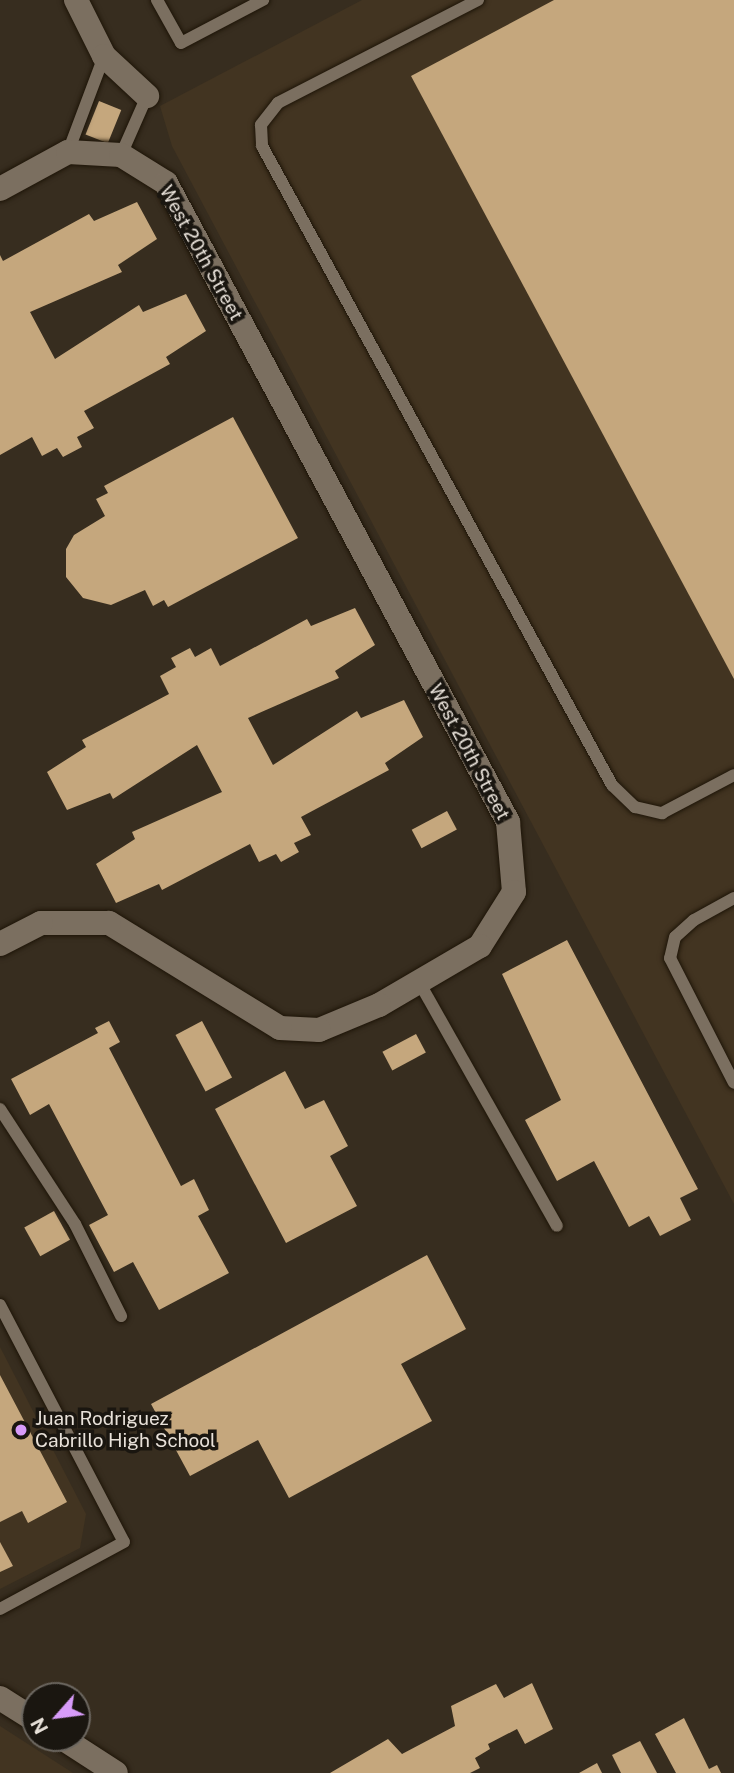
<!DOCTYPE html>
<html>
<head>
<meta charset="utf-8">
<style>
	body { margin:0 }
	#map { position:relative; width:734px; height:1773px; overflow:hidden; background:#372d1f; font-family:"Public Sans",sans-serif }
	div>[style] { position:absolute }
	.built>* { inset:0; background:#423421 }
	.building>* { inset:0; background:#c5a77d; transform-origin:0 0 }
	.roads { filter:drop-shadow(0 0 2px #1e1508) drop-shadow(0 0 2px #1e1508) }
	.lane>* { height:12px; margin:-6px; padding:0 6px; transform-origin:6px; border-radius:6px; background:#7b6f60 }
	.street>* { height:24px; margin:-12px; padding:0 12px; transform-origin:12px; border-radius:12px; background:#7b6f60 }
	.dots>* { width:19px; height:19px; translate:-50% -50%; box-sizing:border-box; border:4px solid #1a1610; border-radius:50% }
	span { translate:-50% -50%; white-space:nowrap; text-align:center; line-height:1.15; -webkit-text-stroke:7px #1a1610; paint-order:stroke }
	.street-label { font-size:19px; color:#e8e1d9 }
	.poi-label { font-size:19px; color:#e8e1d9 }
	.left { translate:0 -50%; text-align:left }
	.north { position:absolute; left:21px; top:1682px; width:70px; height:70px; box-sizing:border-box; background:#1a1610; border:2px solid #6c6760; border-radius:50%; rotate:242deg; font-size:19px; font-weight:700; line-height:28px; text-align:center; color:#e8e1d9 }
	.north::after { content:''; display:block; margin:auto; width:24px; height:32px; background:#d79bf9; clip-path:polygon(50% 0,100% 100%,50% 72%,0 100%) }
</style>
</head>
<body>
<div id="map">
	<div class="built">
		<i style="clip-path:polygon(362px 0,734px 0,734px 1204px,172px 146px,160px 106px)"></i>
		<i style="clip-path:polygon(0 1347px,86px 1514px,80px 1548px,0 1589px)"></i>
		<i style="clip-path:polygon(0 1726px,73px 1773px,0 1773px)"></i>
	</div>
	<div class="building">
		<i style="clip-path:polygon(554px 0,734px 0,734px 679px,411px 76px)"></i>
		<i style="left:99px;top:101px;width:24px;height:36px;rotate:22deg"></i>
		<i style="clip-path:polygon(137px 202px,157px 239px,118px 265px,122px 272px,30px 312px,55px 359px,139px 305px,143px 312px,186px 294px,206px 331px,166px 357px,170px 364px,84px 411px,94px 428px,77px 437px,82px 447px,63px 457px,57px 448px,42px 456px,32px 437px,0 455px,0 255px,3px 261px,89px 214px,94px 221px)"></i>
		<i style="clip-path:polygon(233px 417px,298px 538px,168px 607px,164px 600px,153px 606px,145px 590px,111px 605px,83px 598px,66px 577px,66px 549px,74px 535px,105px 516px,96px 499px,108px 493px,104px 486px)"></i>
		<i style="clip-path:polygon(355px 608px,375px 645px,335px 671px,339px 678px,248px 718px,273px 765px,357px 711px,361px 718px,404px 700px,423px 737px,385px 763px,389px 770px,301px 817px,311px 835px,294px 843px,299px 852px,281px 862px,276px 854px,259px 862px,250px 844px,162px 890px,159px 884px,116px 903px,96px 864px,135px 839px,132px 832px,222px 792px,197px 745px,113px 799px,110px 793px,67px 810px,47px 772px,86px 747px,82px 740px,169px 694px,160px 676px,176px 667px,171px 658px,190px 648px,195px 657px,211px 648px,220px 666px,307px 619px,311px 626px)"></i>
		<i style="left:447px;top:811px;width:21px;height:40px;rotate:62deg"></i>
		<i style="clip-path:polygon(567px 940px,698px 1189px,680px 1198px,691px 1220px,660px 1236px,649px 1216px,629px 1227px,594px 1161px,557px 1181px,525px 1120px,561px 1100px,502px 974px)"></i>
		<i style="clip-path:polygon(109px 1021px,120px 1042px,109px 1048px,181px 1186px,194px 1179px,209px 1210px,198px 1216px,229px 1273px,159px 1310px,133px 1262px,114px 1272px,89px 1225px,108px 1215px,49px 1104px,30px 1115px,11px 1079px,98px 1033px,95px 1028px)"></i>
		<i style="left:202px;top:1021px;width:64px;height:30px;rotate:62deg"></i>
		<i style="left:416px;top:1034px;width:21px;height:38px;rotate:62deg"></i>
		<i style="clip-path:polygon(285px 1071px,305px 1109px,324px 1100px,348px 1146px,330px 1156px,357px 1206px,286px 1243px,215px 1109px)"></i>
		<i style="left:54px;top:1211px;width:33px;height:34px;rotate:61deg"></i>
		<i style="clip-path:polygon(427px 1255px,466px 1329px,401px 1364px,432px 1421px,289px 1498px,258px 1440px,190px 1476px,151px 1404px)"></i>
		<i style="clip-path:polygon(0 1375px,67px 1502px,28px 1523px,22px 1511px,0 1522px)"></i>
		<i style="clip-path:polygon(0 1542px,13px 1566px,0 1572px)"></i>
		<i style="clip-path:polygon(532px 1683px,553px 1729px,525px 1744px,517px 1729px,488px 1744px,490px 1749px,475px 1758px,480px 1768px,470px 1773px,330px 1773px,388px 1739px,402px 1754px,455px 1726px,451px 1706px,496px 1684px,504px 1698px)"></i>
		<i style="clip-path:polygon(684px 1718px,709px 1769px,717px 1765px,721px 1773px,676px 1773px,655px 1734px)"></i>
		<i style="clip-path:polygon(640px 1741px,657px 1773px,621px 1773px,612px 1755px)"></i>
		<i style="clip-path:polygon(597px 1763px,602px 1773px,579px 1773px)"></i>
	</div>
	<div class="roads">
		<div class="lane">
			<i style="left:157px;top:0;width:49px;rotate:60.8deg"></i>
			<i style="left:181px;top:43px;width:93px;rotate:-27.7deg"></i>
			<i style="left:478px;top:0;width:225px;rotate:152.8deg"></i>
			<i style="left:278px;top:103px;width:28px;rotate:128deg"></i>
			<i style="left:261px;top:125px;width:21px;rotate:87deg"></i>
			<i style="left:262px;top:146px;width:729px;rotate:61.29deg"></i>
			<i style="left:612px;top:785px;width:32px;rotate:44deg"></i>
			<i style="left:635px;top:807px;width:28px;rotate:13deg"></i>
			<i style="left:662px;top:813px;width:81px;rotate:-27.8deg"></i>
			<i style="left:68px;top:152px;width:103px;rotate:-69.4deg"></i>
			<i style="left:121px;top:155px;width:64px;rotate:-66.2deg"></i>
			<i style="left:734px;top:898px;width:46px;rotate:151.2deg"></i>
			<i style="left:694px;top:920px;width:25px;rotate:138deg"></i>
			<i style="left:675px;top:937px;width:22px;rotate:103deg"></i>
			<i style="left:670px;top:958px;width:140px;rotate:62.9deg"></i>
			<i style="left:419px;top:982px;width:280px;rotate:60.5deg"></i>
			<i style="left:0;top:1109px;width:137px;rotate:56.9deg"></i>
			<i style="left:75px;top:1224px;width:103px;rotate:63.4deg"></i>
			<i style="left:0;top:1305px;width:267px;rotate:62.4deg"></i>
			<i style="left:124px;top:1542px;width:141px;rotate:151.6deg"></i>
		</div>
		<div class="street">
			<i style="left:76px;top:0;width:63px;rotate:63.4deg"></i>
			<i style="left:104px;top:56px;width:59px;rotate:42.9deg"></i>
			<i style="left:0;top:189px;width:77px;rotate:-28.6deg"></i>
			<i style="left:68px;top:152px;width:53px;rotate:3.2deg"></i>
			<i style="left:121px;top:155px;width:53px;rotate:31.9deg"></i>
			<i style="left:166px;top:183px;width:725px;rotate:61.84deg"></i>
			<i style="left:508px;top:822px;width:70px;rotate:85.1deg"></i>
			<i style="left:514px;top:892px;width:64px;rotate:122.2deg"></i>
			<i style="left:480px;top:946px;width:117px;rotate:149.7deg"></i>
			<i style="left:379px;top:1005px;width:65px;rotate:157.4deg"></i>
			<i style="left:319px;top:1030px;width:39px;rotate:-177deg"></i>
			<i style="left:280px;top:1028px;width:201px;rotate:-148.4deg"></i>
			<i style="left:109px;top:923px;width:68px;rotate:180deg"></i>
			<i style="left:41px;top:923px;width:46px;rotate:152.9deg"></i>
			<i style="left:0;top:1698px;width:41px;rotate:32.2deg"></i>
			<i style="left:62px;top:1738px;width:64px;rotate:32.9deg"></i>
		</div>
	</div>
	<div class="dots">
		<i style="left:21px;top:1430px;background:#d79bf9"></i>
	</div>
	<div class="street-label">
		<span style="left:201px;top:253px;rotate:61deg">West 20th Street</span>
		<span style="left:469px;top:752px;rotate:62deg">West 20th Street</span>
	</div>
	<div class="poi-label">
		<span class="left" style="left:35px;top:1430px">Juan Rodriguez<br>Cabrillo High School</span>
	</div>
	<div class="north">N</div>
</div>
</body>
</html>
